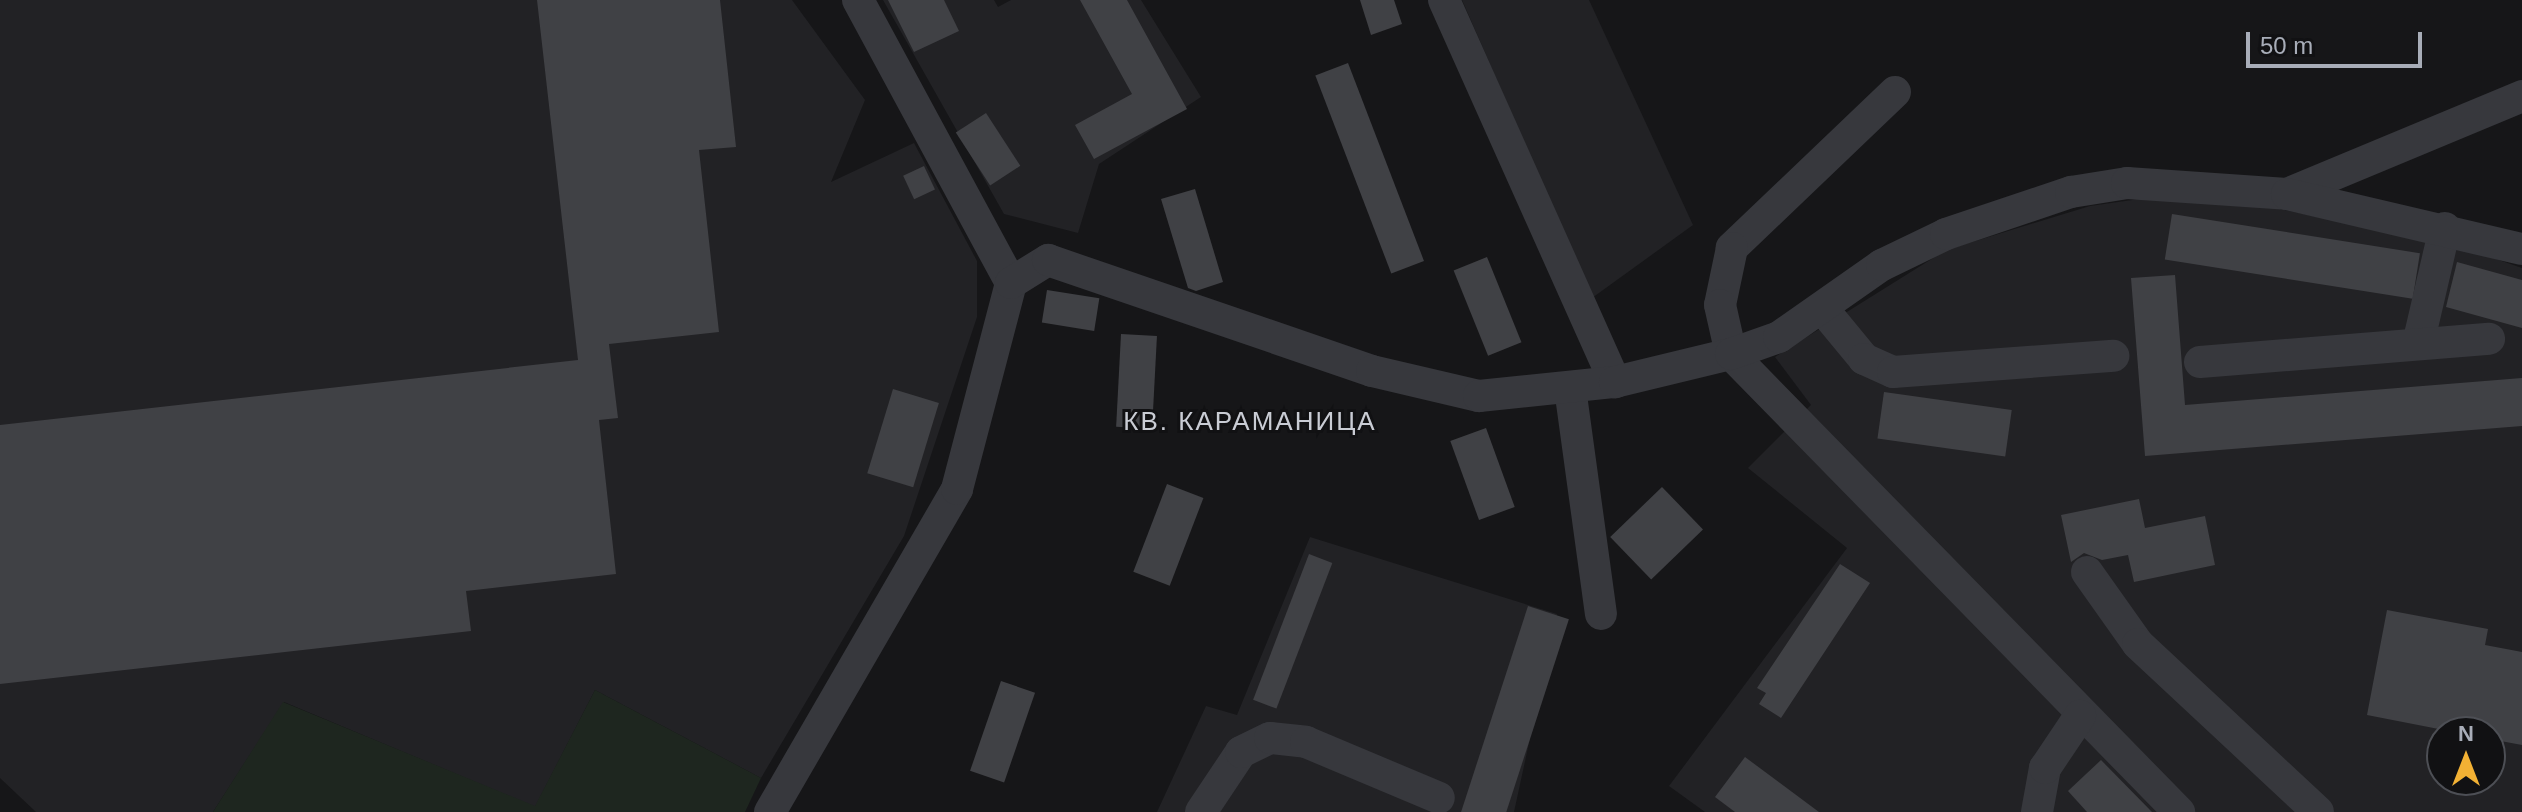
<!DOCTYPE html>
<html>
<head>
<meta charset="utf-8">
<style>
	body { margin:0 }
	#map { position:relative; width:2522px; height:812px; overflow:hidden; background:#161618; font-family:Arial,sans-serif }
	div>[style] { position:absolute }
	.built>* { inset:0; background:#222225 }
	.green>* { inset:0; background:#1e261f }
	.building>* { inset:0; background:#404145; transform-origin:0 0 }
	.minor>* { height:32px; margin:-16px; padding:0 16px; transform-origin:16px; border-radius:16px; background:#37383d }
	span { translate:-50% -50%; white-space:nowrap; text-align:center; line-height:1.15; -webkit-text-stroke:6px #111113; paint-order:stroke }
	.neighbourhood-label { font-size:26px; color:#c9ccd4; letter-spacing:2px }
	.north { position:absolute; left:2426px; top:716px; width:80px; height:80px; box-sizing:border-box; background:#111113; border:2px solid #4d4f55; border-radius:50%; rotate:0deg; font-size:22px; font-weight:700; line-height:32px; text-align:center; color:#a8adb8 }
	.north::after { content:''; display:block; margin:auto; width:28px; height:36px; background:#f2b134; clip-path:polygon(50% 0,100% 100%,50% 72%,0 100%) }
	.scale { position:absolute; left:2246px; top:32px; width:176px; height:36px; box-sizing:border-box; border:4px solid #a8adb8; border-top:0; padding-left:10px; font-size:24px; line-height:28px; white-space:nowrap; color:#a8adb8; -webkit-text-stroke:6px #111113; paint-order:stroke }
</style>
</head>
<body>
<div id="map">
	<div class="built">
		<i style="clip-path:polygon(0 0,792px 0,865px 100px,831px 182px,914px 143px,977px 261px,977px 317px,904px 536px,761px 778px,595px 690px,535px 807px,284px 702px,213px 812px,36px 812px,0 778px)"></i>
		<i style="clip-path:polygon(883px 0,994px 0,998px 7px,1011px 0,1141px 0,1201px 97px,1099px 164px,1078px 233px,1004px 214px)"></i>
		<i style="clip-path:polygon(1462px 0,1589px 0,1693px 225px,1592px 298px)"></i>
		<i style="clip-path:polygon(evenodd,2167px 195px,2257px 204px,2467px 249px,2522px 268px,2522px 812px,1705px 812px,1669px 786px,1847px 548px,1748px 468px,1811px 405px,1775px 357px,1946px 250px,2090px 206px,2167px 195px,2442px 732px,2490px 732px,2490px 780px,2442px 780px,2442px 732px)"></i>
		<i style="clip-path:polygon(1310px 537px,1557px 614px,1514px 812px,1157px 812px,1206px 706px,1237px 715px)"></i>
	</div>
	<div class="green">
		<i style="clip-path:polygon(595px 690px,761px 778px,745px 812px,213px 812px,283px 702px,535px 806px)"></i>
	</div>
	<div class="building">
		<i style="clip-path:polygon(537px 0,720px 0,736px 147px,699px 150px,719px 332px,609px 344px,618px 418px,599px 420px,616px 574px,466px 591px,471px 631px,0 684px,0 425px,578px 360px)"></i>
		<i style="clip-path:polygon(888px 0,944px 0,959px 31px,914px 52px)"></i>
		<i style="clip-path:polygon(1080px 0,1127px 0,1187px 109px,1094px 159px,1075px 125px,1132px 94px)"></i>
		<i style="clip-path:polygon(1360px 0,1394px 0,1402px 24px,1371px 35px)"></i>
		<i style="left:1348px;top:63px;width:212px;height:35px;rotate:69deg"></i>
		<i style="left:986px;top:113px;width:63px;height:36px;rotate:57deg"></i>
		<i style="left:924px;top:166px;width:26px;height:23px;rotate:65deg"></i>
		<i style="clip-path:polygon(1195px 189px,1223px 282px,1196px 291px,1188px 288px,1161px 199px)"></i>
		<i style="left:2172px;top:214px;width:251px;height:46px;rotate:9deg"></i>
		<i style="left:1487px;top:257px;width:92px;height:36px;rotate:68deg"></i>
		<i style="clip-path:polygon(2457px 262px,2522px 280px,2522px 328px,2446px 307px)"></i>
		<i style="clip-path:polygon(2175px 275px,2185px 405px,2522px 378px,2522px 426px,2145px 456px,2131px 278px)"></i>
		<i style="left:1047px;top:290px;width:53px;height:33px;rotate:9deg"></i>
		<i style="left:1121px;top:334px;width:36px;height:93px;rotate:3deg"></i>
		<i style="left:893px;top:389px;width:48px;height:88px;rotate:17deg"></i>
		<i style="left:1884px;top:392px;width:129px;height:47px;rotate:8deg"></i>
		<i style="left:1486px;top:428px;width:84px;height:38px;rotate:70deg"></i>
		<i style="left:1167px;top:484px;width:39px;height:94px;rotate:21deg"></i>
		<i style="left:1662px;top:487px;width:59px;height:72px;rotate:46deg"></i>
		<i style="clip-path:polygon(2139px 499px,2145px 528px,2205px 516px,2215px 565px,2134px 582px,2128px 555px,2102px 560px,2084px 553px,2071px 562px,2061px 515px)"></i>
		<i style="left:1309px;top:554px;width:25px;height:156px;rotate:21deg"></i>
		<i style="clip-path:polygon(1840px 564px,1870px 583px,1781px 718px,1759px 704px,1766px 693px,1757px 688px)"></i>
		<i style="left:1528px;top:606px;width:43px;height:217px;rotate:18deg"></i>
		<i style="clip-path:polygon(2387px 610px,2488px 629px,2485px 645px,2522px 652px,2522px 745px,2490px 739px,2490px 732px,2454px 732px,2367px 715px)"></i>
		<i style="left:1001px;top:681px;width:36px;height:95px;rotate:19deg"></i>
		<i style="clip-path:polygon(1745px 757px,1819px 812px,1735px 812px,1715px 797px)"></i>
		<i style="clip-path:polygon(2101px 760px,2152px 812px,2087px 812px,2068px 791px)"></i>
	</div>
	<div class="minor">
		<i style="left:858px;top:0;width:322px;rotate:61.6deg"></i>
		<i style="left:1444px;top:0;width:419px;rotate:65.9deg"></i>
		<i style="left:1895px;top:92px;width:226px;rotate:136.3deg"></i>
		<i style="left:1732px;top:248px;width:58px;rotate:101.9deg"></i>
		<i style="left:1720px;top:305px;width:50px;rotate:77.3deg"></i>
		<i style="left:1731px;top:354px;width:641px;rotate:45.63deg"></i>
		<i style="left:2287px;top:194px;width:255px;rotate:-22.6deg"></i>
		<i style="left:1822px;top:308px;width:66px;rotate:50.5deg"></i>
		<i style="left:1864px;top:359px;width:32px;rotate:24deg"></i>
		<i style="left:1893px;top:372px;width:221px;rotate:-4.2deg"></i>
		<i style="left:2418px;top:344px;width:119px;rotate:-76.9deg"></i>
		<i style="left:2200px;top:362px;width:290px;rotate:-4.6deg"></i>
		<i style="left:1570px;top:388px;width:228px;rotate:82.2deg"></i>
		<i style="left:2087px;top:572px;width:88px;rotate:54.7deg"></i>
		<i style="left:2138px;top:644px;width:246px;rotate:43deg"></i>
		<i style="left:770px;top:812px;width:373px;rotate:-59.9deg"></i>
		<i style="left:957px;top:489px;width:213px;rotate:-75.3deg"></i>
		<i style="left:1011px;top:283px;width:44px;rotate:-31.9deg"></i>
		<i style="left:1048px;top:260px;width:342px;rotate:18.9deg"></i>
		<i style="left:1372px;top:371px;width:110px;rotate:13.2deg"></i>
		<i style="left:1479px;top:396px;width:137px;rotate:-5.9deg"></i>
		<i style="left:1615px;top:382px;width:119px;rotate:-13.6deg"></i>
		<i style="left:1731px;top:354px;width:51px;rotate:-19.5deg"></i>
		<i style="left:1779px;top:337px;width:126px;rotate:-35deg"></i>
		<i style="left:1882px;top:265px;width:71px;rotate:-25.8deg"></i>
		<i style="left:1946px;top:234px;width:132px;rotate:-18.6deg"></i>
		<i style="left:2071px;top:192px;width:57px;rotate:-9.1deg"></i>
		<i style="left:2127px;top:183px;width:160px;rotate:3.9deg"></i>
		<i style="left:2287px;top:194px;width:241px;rotate:13.2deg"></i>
		<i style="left:1201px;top:812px;width:72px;rotate:-56.3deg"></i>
		<i style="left:1241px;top:752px;width:32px;rotate:-26deg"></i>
		<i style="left:1270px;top:738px;width:36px;rotate:6deg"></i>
		<i style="left:1306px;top:742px;width:144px;rotate:22.8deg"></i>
		<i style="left:2037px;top:812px;width:45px;rotate:-79.7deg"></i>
		<i style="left:2045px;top:768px;width:63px;rotate:-56.1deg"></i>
	</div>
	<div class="neighbourhood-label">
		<span style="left:1250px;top:422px">КВ. КАРАМАНИЦА</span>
	</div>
	<div class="north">N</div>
	<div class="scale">50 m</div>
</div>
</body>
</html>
